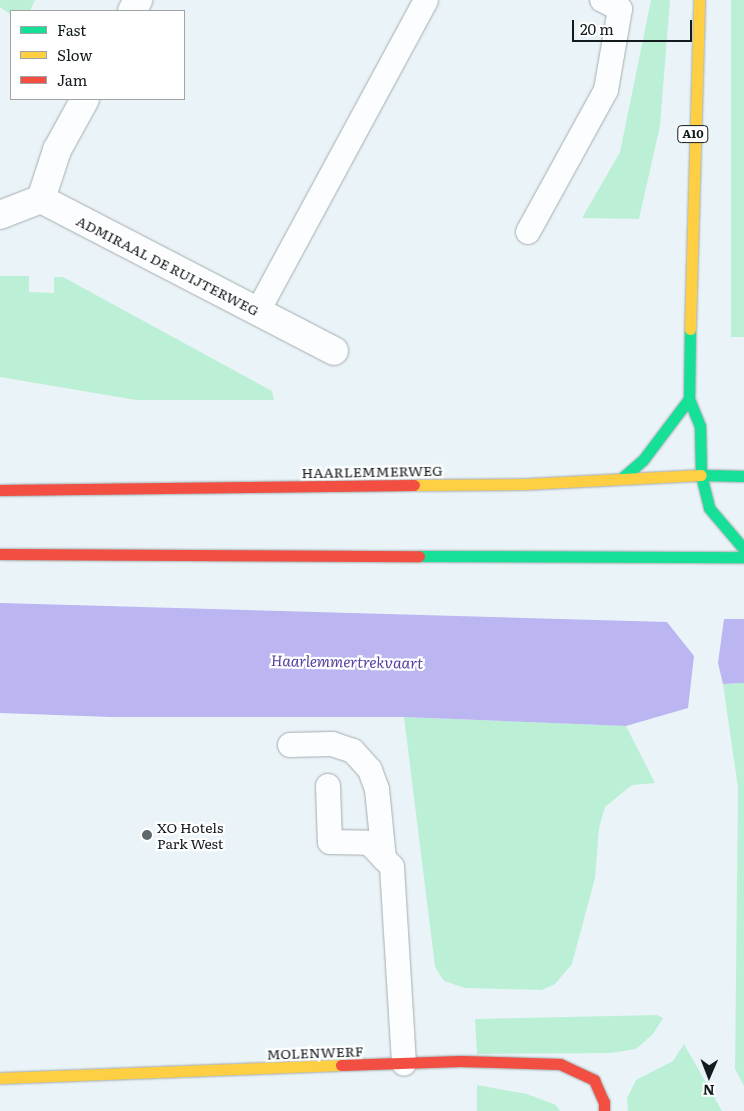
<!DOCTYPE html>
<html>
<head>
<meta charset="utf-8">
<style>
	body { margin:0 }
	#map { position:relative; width:744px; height:1111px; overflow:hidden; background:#eaf4f8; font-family:Literata,serif }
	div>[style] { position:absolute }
	.green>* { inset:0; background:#bcf0d6; transform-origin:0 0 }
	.water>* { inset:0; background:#bbb6f2 }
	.roads { filter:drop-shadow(0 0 1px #a4acaf) drop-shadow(0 0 1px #a4acaf) }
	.lane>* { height:24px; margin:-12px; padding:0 12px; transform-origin:12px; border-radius:12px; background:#fcfdfe }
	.street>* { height:28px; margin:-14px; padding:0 14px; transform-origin:14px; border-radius:14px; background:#fcfdfe }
	.fast>* { height:11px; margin:-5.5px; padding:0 5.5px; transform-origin:5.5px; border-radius:5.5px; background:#16e098 }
	.slow>* { height:11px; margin:-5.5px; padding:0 5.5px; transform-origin:5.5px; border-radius:5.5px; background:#ffcf43 }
	.jam>* { height:11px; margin:-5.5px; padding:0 5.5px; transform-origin:5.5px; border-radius:5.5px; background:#f24e42 }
	.dots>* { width:14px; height:14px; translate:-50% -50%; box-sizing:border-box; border:2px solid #fff; border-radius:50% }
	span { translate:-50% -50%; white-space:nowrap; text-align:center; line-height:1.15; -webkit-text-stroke:4.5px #fff; paint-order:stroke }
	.shield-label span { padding:1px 4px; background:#fff; border:1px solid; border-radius:4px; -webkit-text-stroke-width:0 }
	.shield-label { font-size:12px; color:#121b1e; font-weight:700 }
	.street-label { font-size:14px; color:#121b1e }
	.poi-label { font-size:14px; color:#121b1e }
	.left { translate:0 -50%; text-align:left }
	.water-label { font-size:15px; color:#543f9f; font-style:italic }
	.legend { position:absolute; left:10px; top:10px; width:175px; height:90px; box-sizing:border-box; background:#fff; border:1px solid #a0a4a5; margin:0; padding:6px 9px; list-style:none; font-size:15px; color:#121b1e }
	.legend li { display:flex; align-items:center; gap:10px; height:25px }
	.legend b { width:25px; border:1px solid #a0a4a5 }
	.north { position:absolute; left:684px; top:1051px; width:50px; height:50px; -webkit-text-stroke:4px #fff; paint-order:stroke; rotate:181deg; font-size:14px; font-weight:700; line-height:20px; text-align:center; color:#121b1e }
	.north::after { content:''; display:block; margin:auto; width:18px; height:22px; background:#121b1e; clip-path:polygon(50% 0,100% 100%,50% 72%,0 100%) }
	.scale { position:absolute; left:572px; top:20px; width:120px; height:22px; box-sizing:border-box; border:2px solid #121b1e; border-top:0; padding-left:6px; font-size:15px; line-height:18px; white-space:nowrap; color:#121b1e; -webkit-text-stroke:4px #fff; paint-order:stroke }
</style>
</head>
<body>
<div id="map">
	<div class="green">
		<i style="clip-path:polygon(0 0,35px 0,30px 11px,11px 11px,11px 15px,0 7px)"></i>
		<i style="clip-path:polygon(651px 0,670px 0,660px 126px,639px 219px,582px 218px,620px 152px)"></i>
		<i style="left:731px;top:0;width:13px;height:337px"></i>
		<i style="clip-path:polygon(0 276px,29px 276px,29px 292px,54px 293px,54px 277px,63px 277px,272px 391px,274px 400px,136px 400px,0 377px)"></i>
		<i style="clip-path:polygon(744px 683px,744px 1086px,735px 1069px,738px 788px,723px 684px)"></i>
		<i style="clip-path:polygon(404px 717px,626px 726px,655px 783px,632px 785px,605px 807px,599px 828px,595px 878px,572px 964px,555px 984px,542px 990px,465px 988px,444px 981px,435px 967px)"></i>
		<i style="clip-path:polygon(657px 1015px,663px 1018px,653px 1034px,636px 1049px,611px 1053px,477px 1054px,475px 1019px)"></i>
		<i style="clip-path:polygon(684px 1044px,722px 1111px,628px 1111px,627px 1098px,636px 1080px,673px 1061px)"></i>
		<i style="clip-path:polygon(477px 1085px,527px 1094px,556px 1105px,560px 1111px,477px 1111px)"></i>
	</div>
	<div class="water">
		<i style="clip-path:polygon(0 603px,667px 622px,694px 656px,688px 708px,626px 726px,404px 717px,111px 717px,0 713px)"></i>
		<i style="clip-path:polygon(724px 619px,744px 619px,744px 683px,723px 684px,718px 663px)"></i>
	</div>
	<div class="roads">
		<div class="lane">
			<i style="left:528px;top:232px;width:162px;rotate:-61.2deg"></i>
			<i style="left:606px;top:90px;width:82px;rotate:-80.2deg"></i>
			<i style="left:620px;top:9px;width:20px;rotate:-153deg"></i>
			<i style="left:258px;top:311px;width:353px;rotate:-61.6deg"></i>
			<i style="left:290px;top:745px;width:42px;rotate:-1.4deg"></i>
			<i style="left:332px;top:744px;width:22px;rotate:18deg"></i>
			<i style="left:353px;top:751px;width:25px;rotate:48deg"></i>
			<i style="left:370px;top:770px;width:20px;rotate:70deg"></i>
			<i style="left:377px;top:789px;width:70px;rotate:84.3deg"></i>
			<i style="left:328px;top:786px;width:56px;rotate:88deg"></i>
			<i style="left:330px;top:842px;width:39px;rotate:1deg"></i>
			<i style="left:369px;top:843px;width:33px;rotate:46deg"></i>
			<i style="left:392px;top:867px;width:197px;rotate:86.5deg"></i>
		</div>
		<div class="street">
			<i style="left:132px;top:11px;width:13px;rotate:-61deg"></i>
			<i style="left:41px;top:199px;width:52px;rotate:-71.9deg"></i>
			<i style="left:57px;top:150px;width:58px;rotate:-61.2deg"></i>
			<i style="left:0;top:215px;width:44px;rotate:-21.3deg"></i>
			<i style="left:41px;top:199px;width:330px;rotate:27.4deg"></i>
		</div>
		<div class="fast">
			<i style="left:690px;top:329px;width:70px;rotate:90.8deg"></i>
			<i style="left:689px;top:399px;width:29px;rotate:68deg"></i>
			<i style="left:700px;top:426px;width:49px;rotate:88.8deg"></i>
			<i style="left:701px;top:475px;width:34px;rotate:76deg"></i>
			<i style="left:709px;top:508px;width:54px;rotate:49.5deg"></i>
			<i style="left:701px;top:475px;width:43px;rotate:1.3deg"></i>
			<i style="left:621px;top:479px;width:29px;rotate:-41deg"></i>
			<i style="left:643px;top:460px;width:76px;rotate:-53deg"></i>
			<i style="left:419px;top:556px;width:325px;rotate:0.2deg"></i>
		</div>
		<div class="slow">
			<i style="left:690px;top:329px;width:329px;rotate:-88.4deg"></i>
			<i style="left:414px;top:485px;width:111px;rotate:-0.5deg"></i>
			<i style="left:525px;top:484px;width:176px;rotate:-2.9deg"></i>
			<i style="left:0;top:1078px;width:341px;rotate:-2.2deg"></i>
		</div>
		<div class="jam">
			<i style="left:0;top:490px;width:414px;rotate:-0.7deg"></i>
			<i style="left:0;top:554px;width:419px;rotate:0.3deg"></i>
			<i style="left:341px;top:1065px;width:119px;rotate:-1.9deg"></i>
			<i style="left:460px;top:1061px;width:100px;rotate:1.7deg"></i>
			<i style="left:560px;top:1064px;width:38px;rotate:25deg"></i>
			<i style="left:594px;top:1080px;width:24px;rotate:66deg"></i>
			<i style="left:604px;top:1102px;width:9px;rotate:90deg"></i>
		</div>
	</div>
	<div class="dots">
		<i style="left:147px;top:835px;background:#5e676a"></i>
	</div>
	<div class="shield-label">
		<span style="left:693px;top:134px">A10</span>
	</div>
	<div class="street-label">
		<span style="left:168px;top:265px;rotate:27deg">ADMIRAAL DE RUIJTERWEG</span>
		<span style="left:372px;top:471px;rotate:-1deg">HAARLEMMERWEG</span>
		<span style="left:315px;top:1052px;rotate:-2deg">MOLENWERF</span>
	</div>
	<div class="poi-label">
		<span class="left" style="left:157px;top:835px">XO Hotels<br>Park West</span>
	</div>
	<div class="water-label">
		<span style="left:347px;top:661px;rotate:1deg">Haarlemmertrekvaart</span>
	</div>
	<ul class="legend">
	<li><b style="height:6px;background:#16e098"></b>Fast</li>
	<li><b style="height:6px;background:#ffcf43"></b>Slow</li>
	<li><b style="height:6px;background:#f24e42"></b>Jam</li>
	</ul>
	<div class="north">N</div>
	<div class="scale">20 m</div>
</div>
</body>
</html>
